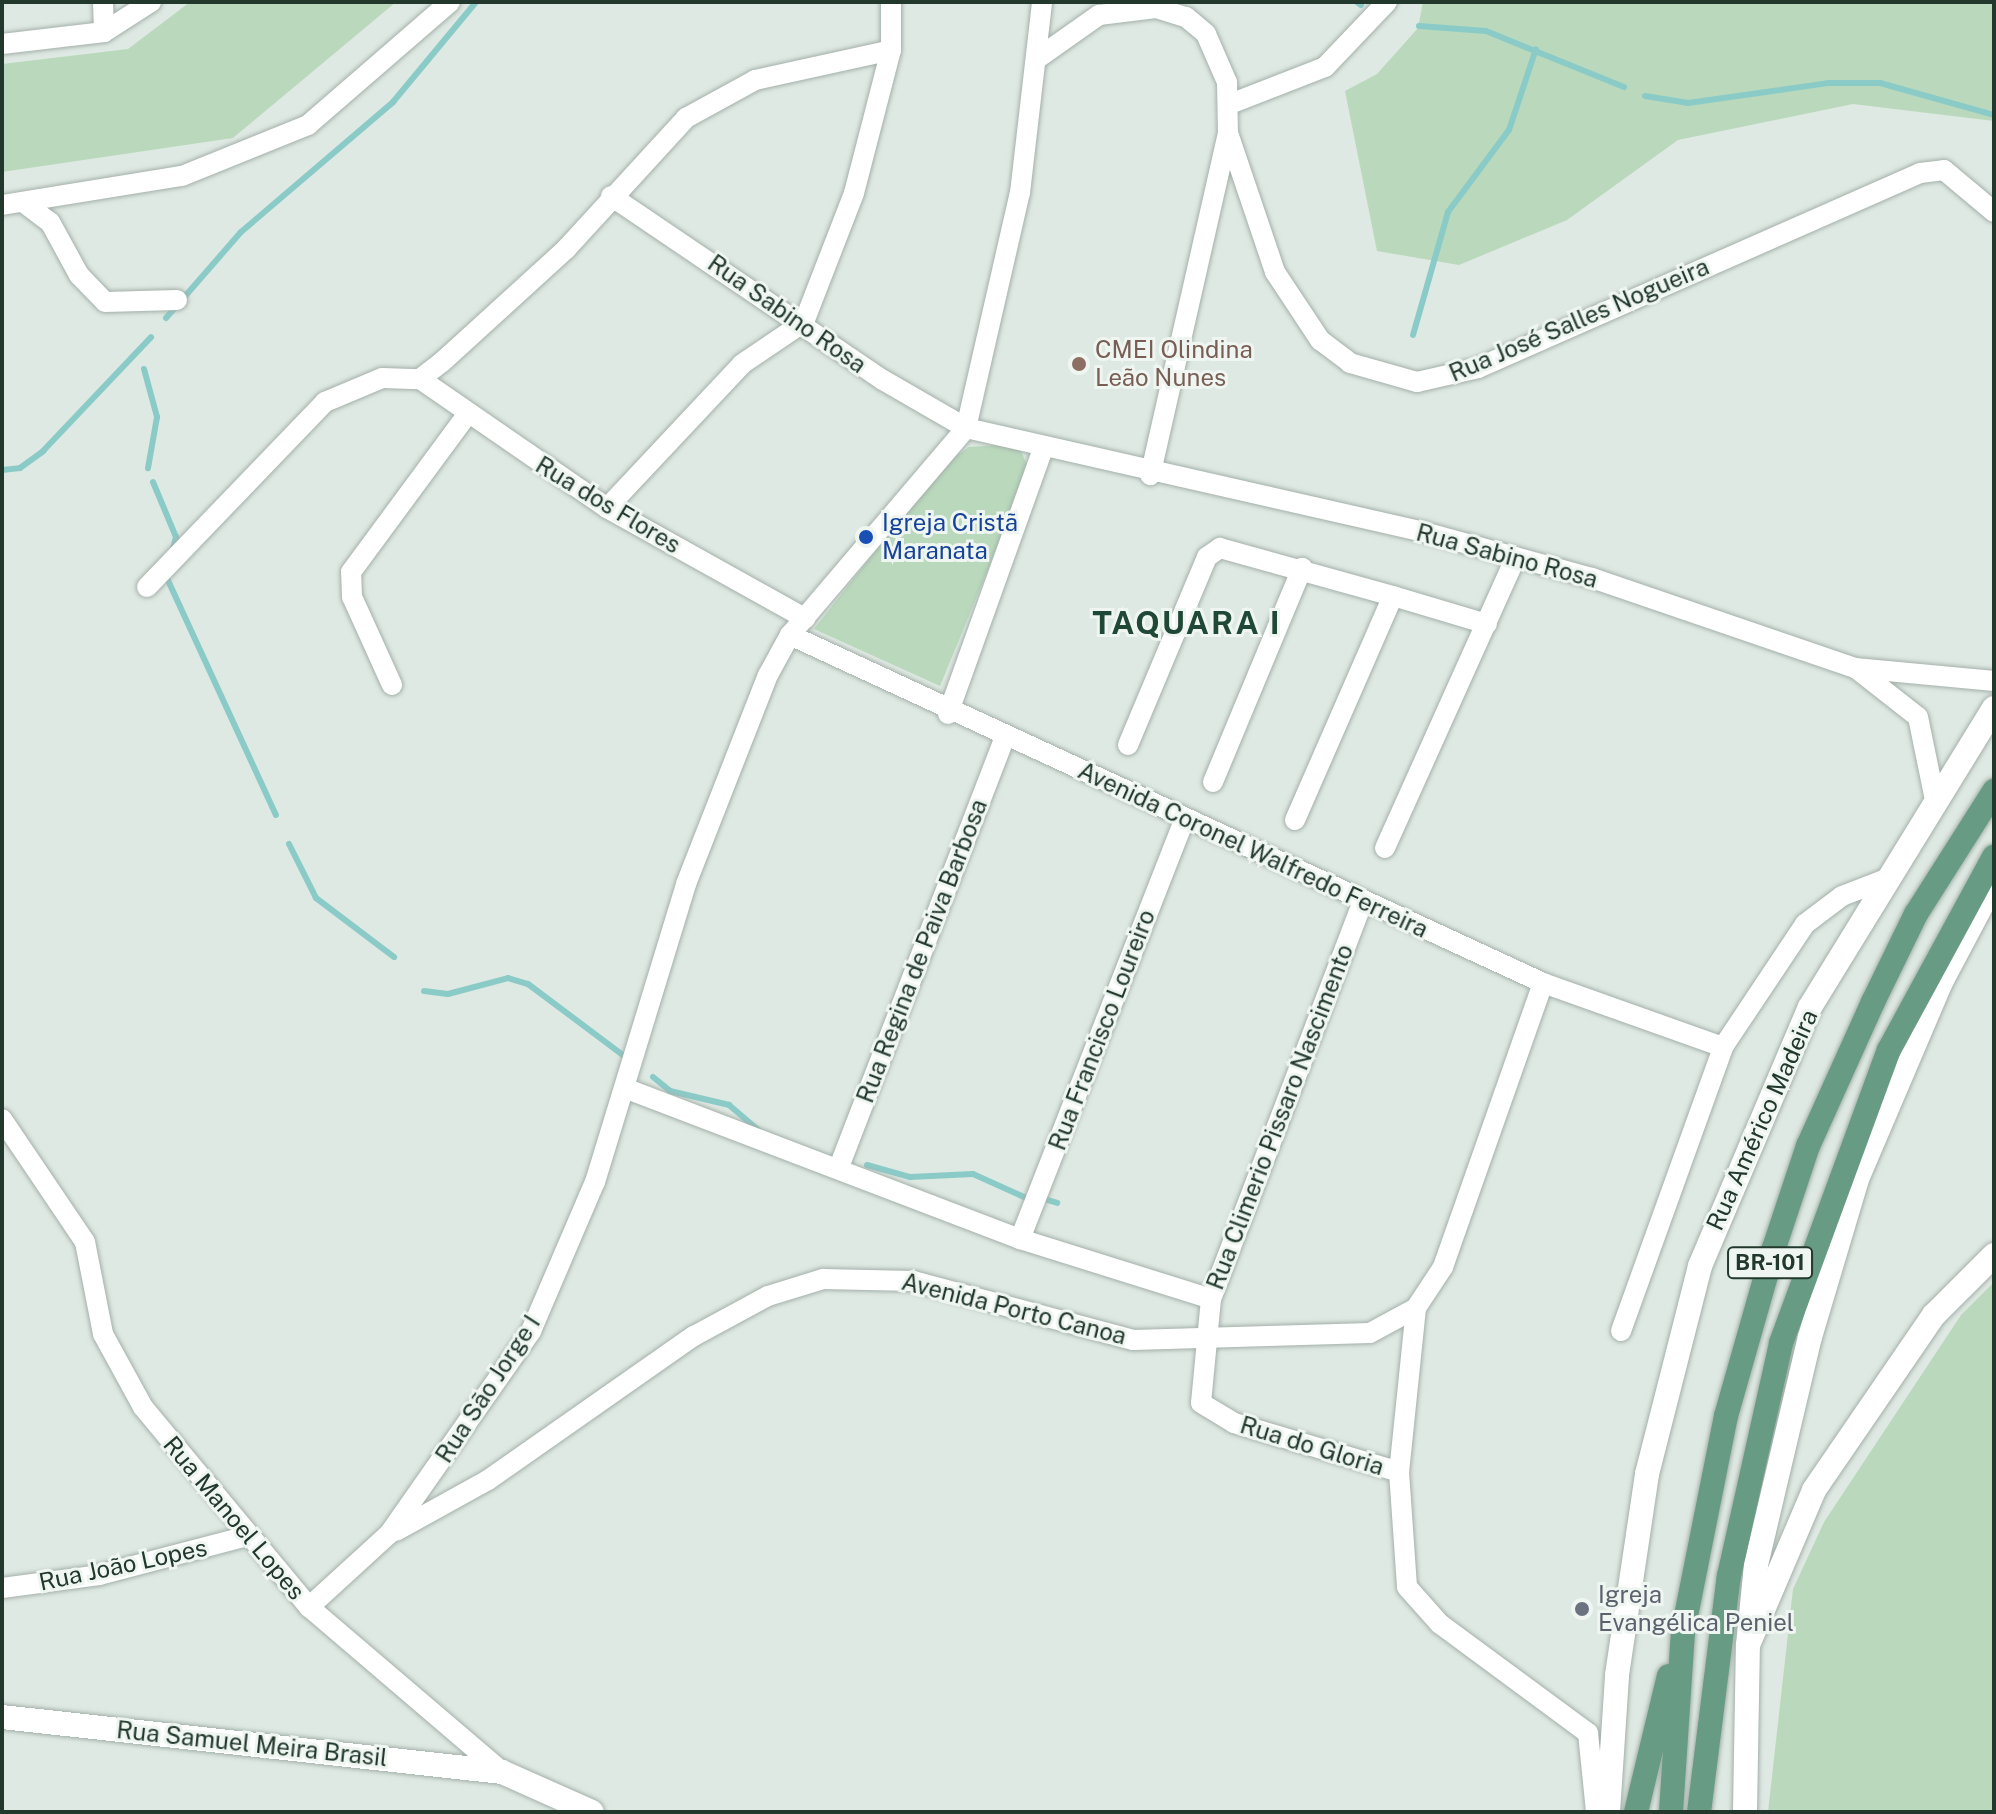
<!DOCTYPE html>
<html>
<head>
<meta charset="utf-8">
<style>
	body { margin:0 }
	#map { position:relative; width:1996px; height:1814px; overflow:hidden; background:#dfe9e3; font-family:"Public Sans",sans-serif }
	div>[style] { position:absolute }
	.green>* { inset:0; background:#bad9bc }
	.stream>* { height:6px; margin:-3px; padding:0 3px; transform-origin:3px; border-radius:3px; background:#8bcbc7 }
	.roads { filter:drop-shadow(0 0 2px #a3b0a9) drop-shadow(0 0 2px #a3b0a9) }
	.street>* { height:20px; margin:-10px; padding:0 10px; transform-origin:10px; border-radius:10px; background:#fff }
	.secondary>* { height:24px; margin:-12px; padding:0 12px; transform-origin:12px; border-radius:12px; background:#fff }
	.primary>* { height:24px; margin:-12px; padding:0 12px; transform-origin:12px; border-radius:12px; background:#679b83 }
	.dots>* { width:22px; height:22px; translate:-50% -50%; box-sizing:border-box; border:4px solid #eff6f1; border-radius:50% }
	span { translate:-50% -50%; white-space:nowrap; text-align:center; line-height:1.15; -webkit-text-stroke:6px #eff6f1; paint-order:stroke }
	.shield-label span { padding:2px 6px; background:#eff6f1; border:2px solid; border-radius:6px; -webkit-text-stroke-width:0 }
	.shield-label { font-size:22px; color:#22382d; font-weight:700 }
	.street-label { font-size:24px; color:#22382d }
	.education-label { font-size:24px; color:#785e54 }
	.left { translate:0 -50%; text-align:left }
	.transit-label { font-size:24px; color:#164399 }
	.worship-label { font-size:24px; color:#5b616d }
	.district-label { font-size:32px; color:#1f4836; font-weight:700; letter-spacing:2px }
	.frame { position:absolute; inset:0; border:4px solid #22382d; pointer-events:none }
</style>
</head>
<body>
<div id="map">
	<div class="green">
		<i style="clip-path:polygon(190px 2px,396px 2px,233px 138px,2px 172px,2px 64px,128px 49px)"></i>
		<i style="clip-path:polygon(1423px 2px,1994px 2px,1994px 121px,1853px 104px,1678px 140px,1567px 220px,1459px 265px,1377px 251px,1345px 91px,1377px 74px,1418px 28px)"></i>
		<i style="clip-path:polygon(999px 445px,1021px 451px,1029px 470px,940px 686px,814px 629px,944px 464px,969px 447px)"></i>
		<i style="clip-path:polygon(1994px 1282px,1994px 1812px,1768px 1812px,1793px 1589px,1824px 1522px,1961px 1315px)"></i>
	</div>
	<div class="stream">
		<i style="left:1357px;top:2px;width:5px;rotate:37deg"></i>
		<i style="left:1419px;top:26px;width:67px;rotate:4.3deg"></i>
		<i style="left:1486px;top:31px;width:149px;rotate:22.1deg"></i>
		<i style="left:1645px;top:96px;width:44px;rotate:9.2deg"></i>
		<i style="left:1688px;top:103px;width:141px;rotate:-8.1deg"></i>
		<i style="left:1828px;top:83px;width:52px"></i>
		<i style="left:1880px;top:83px;width:118px;rotate:15.7deg"></i>
		<i style="left:166px;top:318px;width:114px;rotate:-48.9deg"></i>
		<i style="left:241px;top:232px;width:200px;rotate:-40.5deg"></i>
		<i style="left:393px;top:102px;width:130px;rotate:-50.3deg"></i>
		<i style="left:1413px;top:335px;width:128px;rotate:-74.1deg"></i>
		<i style="left:1448px;top:212px;width:102px;rotate:-53.4deg"></i>
		<i style="left:1509px;top:130px;width:85px;rotate:-71.6deg"></i>
		<i style="left:144px;top:369px;width:50px;rotate:74.8deg"></i>
		<i style="left:157px;top:417px;width:52px;rotate:100deg"></i>
		<i style="left:2px;top:470px;width:18px;rotate:-6deg"></i>
		<i style="left:20px;top:468px;width:29px;rotate:-36deg"></i>
		<i style="left:43px;top:451px;width:157px;rotate:-46.5deg"></i>
		<i style="left:153px;top:482px;width:60px;rotate:67.3deg"></i>
		<i style="left:176px;top:537px;width:12px;rotate:104deg"></i>
		<i style="left:166px;top:576px;width:263px;rotate:65.3deg"></i>
		<i style="left:289px;top:844px;width:60px;rotate:63.4deg"></i>
		<i style="left:316px;top:898px;width:98px;rotate:37.1deg"></i>
		<i style="left:424px;top:991px;width:24px;rotate:7deg"></i>
		<i style="left:448px;top:994px;width:62px;rotate:-14.9deg"></i>
		<i style="left:508px;top:978px;width:21px;rotate:17deg"></i>
		<i style="left:528px;top:984px;width:124px;rotate:36.8deg"></i>
		<i style="left:653px;top:1077px;width:22px;rotate:39deg"></i>
		<i style="left:670px;top:1091px;width:61px;rotate:13.3deg"></i>
		<i style="left:729px;top:1105px;width:45px;rotate:40.5deg"></i>
		<i style="left:867px;top:1165px;width:45px;rotate:15.6deg"></i>
		<i style="left:910px;top:1177px;width:63px;rotate:-2.7deg"></i>
		<i style="left:973px;top:1174px;width:56px;rotate:24.3deg"></i>
		<i style="left:1041px;top:1198px;width:17px;rotate:17deg"></i>
	</div>
	<div class="roads">
		<div class="street">
			<i style="left:103px;top:2px;width:30px;rotate:88deg"></i>
			<i style="left:2px;top:44px;width:103px;rotate:-6.7deg"></i>
			<i style="left:104px;top:32px;width:56px;rotate:-32.6deg"></i>
			<i style="left:1038px;top:58px;width:75px;rotate:-35.2deg"></i>
			<i style="left:1099px;top:15px;width:57px;rotate:-7deg"></i>
			<i style="left:1156px;top:8px;width:31px;rotate:17deg"></i>
			<i style="left:1186px;top:17px;width:26px;rotate:40deg"></i>
			<i style="left:1206px;top:34px;width:52px;rotate:66.4deg"></i>
			<i style="left:1227px;top:82px;width:51px;rotate:88.9deg"></i>
			<i style="left:1228px;top:133px;width:351px;rotate:102.8deg"></i>
			<i style="left:1230px;top:104px;width:102px;rotate:-21.3deg"></i>
			<i style="left:1325px;top:67px;width:90px;rotate:-46.4deg"></i>
			<i style="left:1228px;top:133px;width:147px;rotate:71.3deg"></i>
			<i style="left:1275px;top:272px;width:82px;rotate:56.5deg"></i>
			<i style="left:1320px;top:340px;width:38px;rotate:37deg"></i>
			<i style="left:1350px;top:363px;width:70px;rotate:15.8deg"></i>
			<i style="left:1417px;top:382px;width:63px;rotate:-12.9deg"></i>
			<i style="left:1478px;top:368px;width:483px;rotate:-23.8deg"></i>
			<i style="left:1920px;top:173px;width:24px;rotate:-7deg"></i>
			<i style="left:1944px;top:170px;width:65px;rotate:40deg"></i>
			<i style="left:611px;top:196px;width:328px;rotate:34.1deg"></i>
			<i style="left:883px;top:380px;width:96px;rotate:30deg"></i>
			<i style="left:966px;top:428px;width:470px;rotate:12.8deg"></i>
			<i style="left:1424px;top:532px;width:174px;rotate:15.3deg"></i>
			<i style="left:1592px;top:578px;width:278px;rotate:18.9deg"></i>
			<i style="left:1855px;top:668px;width:140px;rotate:5.3deg"></i>
			<i style="left:23px;top:202px;width:34px;rotate:37deg"></i>
			<i style="left:50px;top:222px;width:60px;rotate:61.3deg"></i>
			<i style="left:79px;top:275px;width:37px;rotate:46deg"></i>
			<i style="left:105px;top:302px;width:72px;rotate:-1.6deg"></i>
			<i style="left:2px;top:205px;width:182px;rotate:-9.2deg"></i>
			<i style="left:182px;top:176px;width:136px;rotate:-22deg"></i>
			<i style="left:308px;top:125px;width:188px;rotate:-40.9deg"></i>
			<i style="left:420px;top:379px;width:227px;rotate:34.6deg"></i>
			<i style="left:607px;top:508px;width:227px;rotate:29.1deg"></i>
			<i style="left:607px;top:508px;width:197px;rotate:-46.8deg"></i>
			<i style="left:742px;top:364px;width:75px;rotate:-34.1deg"></i>
			<i style="left:804px;top:322px;width:138px;rotate:-68.8deg"></i>
			<i style="left:854px;top:193px;width:148px;rotate:-75.5deg"></i>
			<i style="left:891px;top:50px;width:48px;rotate:-90deg"></i>
			<i style="left:147px;top:587px;width:257px;rotate:-46.1deg"></i>
			<i style="left:325px;top:402px;width:62px;rotate:-22.8deg"></i>
			<i style="left:382px;top:378px;width:38px;rotate:2deg"></i>
			<i style="left:420px;top:379px;width:28px;rotate:-38deg"></i>
			<i style="left:442px;top:362px;width:168px;rotate:-42.3deg"></i>
			<i style="left:566px;top:249px;width:178px;rotate:-47.5deg"></i>
			<i style="left:686px;top:118px;width:79px;rotate:-28.8deg"></i>
			<i style="left:755px;top:80px;width:139px;rotate:-12.4deg"></i>
			<i style="left:790px;top:635px;width:830px;rotate:24.8deg"></i>
			<i style="left:1543px;top:983px;width:191px;rotate:19.6deg"></i>
			<i style="left:1858px;top:670px;width:76px;rotate:38.1deg"></i>
			<i style="left:1918px;top:717px;width:80px;rotate:78.4deg"></i>
			<i style="left:392px;top:685px;width:97px;rotate:-114.4deg"></i>
			<i style="left:352px;top:597px;width:25px;rotate:-92deg"></i>
			<i style="left:351px;top:572px;width:194px;rotate:-53.6deg"></i>
			<i style="left:948px;top:714px;width:282px;rotate:-70.3deg"></i>
			<i style="left:1128px;top:745px;width:204px;rotate:-67.2deg"></i>
			<i style="left:1207px;top:557px;width:16px;rotate:-35deg"></i>
			<i style="left:1220px;top:548px;width:180px;rotate:15.5deg"></i>
			<i style="left:1213px;top:782px;width:232px;rotate:-67.4deg"></i>
			<i style="left:1295px;top:820px;width:244px;rotate:-66.4deg"></i>
			<i style="left:1393px;top:596px;width:98px;rotate:16.6deg"></i>
			<i style="left:1385px;top:848px;width:319px;rotate:-65.8deg"></i>
			<i style="left:1363px;top:901px;width:426px;rotate:110.9deg"></i>
			<i style="left:1211px;top:1299px;width:104px;rotate:95.5deg"></i>
			<i style="left:1201px;top:1403px;width:39px;rotate:31deg"></i>
			<i style="left:1234px;top:1423px;width:172px;rotate:16.5deg"></i>
			<i style="left:627px;top:1089px;width:421px;rotate:20.9deg"></i>
			<i style="left:1020px;top:1239px;width:200px;rotate:17.4deg"></i>
			<i style="left:2px;top:1119px;width:148px;rotate:56deg"></i>
			<i style="left:85px;top:1242px;width:94px;rotate:78.9deg"></i>
			<i style="left:103px;top:1334px;width:83px;rotate:61.3deg"></i>
			<i style="left:143px;top:1407px;width:260px;rotate:50.3deg"></i>
			<i style="left:309px;top:1607px;width:254px;rotate:40.5deg"></i>
			<i style="left:839px;top:1167px;width:462px;rotate:-68.9deg"></i>
			<i style="left:1020px;top:1239px;width:450px;rotate:-68.6deg"></i>
			<i style="left:1416px;top:1308px;width:165px;rotate:95.9deg"></i>
			<i style="left:1399px;top:1472px;width:115px;rotate:86deg"></i>
			<i style="left:1407px;top:1587px;width:50px;rotate:48.3deg"></i>
			<i style="left:1440px;top:1624px;width:184px;rotate:36.4deg"></i>
			<i style="left:1588px;top:1733px;width:79px;rotate:84.2deg"></i>
			<i style="left:1621px;top:1331px;width:302px;rotate:-70.2deg"></i>
			<i style="left:1723px;top:1047px;width:148px;rotate:-56.3deg"></i>
			<i style="left:1805px;top:924px;width:46px;rotate:-37.1deg"></i>
			<i style="left:1842px;top:896px;width:45px;rotate:-20.9deg"></i>
			<i style="left:396px;top:1531px;width:105px;rotate:-29deg"></i>
			<i style="left:488px;top:1480px;width:251px;rotate:-35deg"></i>
			<i style="left:694px;top:1336px;width:84px;rotate:-28.4deg"></i>
			<i style="left:768px;top:1296px;width:58px;rotate:-17.2deg"></i>
			<i style="left:823px;top:1279px;width:90px;rotate:1.3deg"></i>
			<i style="left:913px;top:1281px;width:228px;rotate:15deg"></i>
			<i style="left:1133px;top:1340px;width:237px;rotate:-1.7deg"></i>
			<i style="left:1370px;top:1333px;width:52px;rotate:-28.5deg"></i>
			<i style="left:1416px;top:1308px;width:49px;rotate:-56.6deg"></i>
			<i style="left:1443px;top:1267px;width:301px;rotate:-70.6deg"></i>
			<i style="left:2px;top:1588px;width:98px;rotate:-7.6deg"></i>
			<i style="left:99px;top:1575px;width:150px;rotate:-14.7deg"></i>
			<i style="left:309px;top:1607px;width:108px;rotate:-42.4deg"></i>
			<i style="left:389px;top:1534px;width:248px;rotate:-55deg"></i>
			<i style="left:531px;top:1331px;width:162px;rotate:-66.8deg"></i>
			<i style="left:595px;top:1182px;width:312px;rotate:-73deg"></i>
			<i style="left:686px;top:884px;width:225px;rotate:-68.6deg"></i>
			<i style="left:768px;top:675px;width:46px;rotate:-61.2deg"></i>
			<i style="left:790px;top:635px;width:272px;rotate:-49.6deg"></i>
			<i style="left:966px;top:428px;width:241px;rotate:-77.1deg"></i>
			<i style="left:1020px;top:193px;width:192px;rotate:-83.4deg"></i>
		</div>
		<div class="secondary">
			<i style="left:1748px;top:1645px;width:80px;rotate:-84.3deg"></i>
			<i style="left:1756px;top:1565px;width:234px;rotate:-76.7deg"></i>
			<i style="left:1810px;top:1337px;width:165px;rotate:-73.4deg"></i>
			<i style="left:1857px;top:1179px;width:214px;rotate:-66.9deg"></i>
			<i style="left:1941px;top:982px;width:113px;rotate:-62.1deg"></i>
			<i style="left:2px;top:1717px;width:503px;rotate:6.28deg"></i>
			<i style="left:502px;top:1772px;width:98px;rotate:24deg"></i>
			<i style="left:1608px;top:1812px;width:137px;rotate:-86.2deg"></i>
			<i style="left:1617px;top:1675px;width:203px;rotate:-81.5deg"></i>
			<i style="left:1647px;top:1474px;width:215px;rotate:-75.7deg"></i>
			<i style="left:1700px;top:1266px;width:281px;rotate:-67deg"></i>
			<i style="left:1810px;top:1007px;width:351px;rotate:-58.4deg"></i>
			<i style="left:1745px;top:1812px;width:167px;rotate:-89deg"></i>
			<i style="left:1748px;top:1645px;width:168px;rotate:-66.9deg"></i>
			<i style="left:1814px;top:1490px;width:212px;rotate:-55.6deg"></i>
			<i style="left:1934px;top:1315px;width:85px;rotate:-45deg"></i>
		</div>
		<div class="primary">
			<i style="left:1636px;top:1812px;width:140px;rotate:-76.4deg"></i>
			<i style="left:1671px;top:1812px;width:181px;rotate:-86.2deg"></i>
			<i style="left:1683px;top:1631px;width:219px;rotate:-78.7deg"></i>
			<i style="left:1726px;top:1416px;width:175px;rotate:-74.1deg"></i>
			<i style="left:1774px;top:1248px;width:108px;rotate:-71.6deg"></i>
			<i style="left:1808px;top:1146px;width:158px;rotate:-65.7deg"></i>
			<i style="left:1873px;top:1002px;width:98px;rotate:-64deg"></i>
			<i style="left:1916px;top:914px;width:146px;rotate:-57.6deg"></i>
			<i style="left:1699px;top:1812px;width:238px;rotate:-82.8deg"></i>
			<i style="left:1729px;top:1576px;width:239px;rotate:-77.4deg"></i>
			<i style="left:1781px;top:1343px;width:312px;rotate:-69.8deg"></i>
			<i style="left:1889px;top:1050px;width:220px;rotate:-61.5deg"></i>
		</div>
	</div>
	<div class="dots">
		<i style="left:1079px;top:364px;background:#8d6e63"></i>
		<i style="left:866px;top:537px;background:#1a4fb4"></i>
		<i style="left:1582px;top:1609px;background:#6b7280"></i>
	</div>
	<div class="shield-label">
		<span style="left:1770px;top:1263px">BR-101</span>
	</div>
	<div class="street-label">
		<span style="left:787px;top:314px;rotate:35deg">Rua Sabino Rosa</span>
		<span style="left:1579px;top:320px;rotate:-23deg">Rua José Salles Nogueira</span>
		<span style="left:608px;top:505px;rotate:31deg">Rua dos Flores</span>
		<span style="left:1507px;top:556px;rotate:15deg">Rua Sabino Rosa</span>
		<span style="left:1253px;top:850px;rotate:25deg">Avenida Coronel Walfredo Ferreira</span>
		<span style="left:922px;top:951px;rotate:-69deg">Rua Regina de Paiva Barbosa</span>
		<span style="left:1102px;top:1030px;rotate:-69deg">Rua Francisco Loureiro</span>
		<span style="left:1280px;top:1117px;rotate:-69deg">Rua Climerio Pissaro Nascimento</span>
		<span style="left:1762px;top:1120px;rotate:-66deg">Rua Américo Madeira</span>
		<span style="left:1014px;top:1309px;rotate:14deg">Avenida Porto Canoa</span>
		<span style="left:488px;top:1389px;rotate:-57deg">Rua São Jorge I</span>
		<span style="left:1312px;top:1446px;rotate:17deg">Rua do Gloria</span>
		<span style="left:234px;top:1518px;rotate:50deg">Rua Manoel Lopes</span>
		<span style="left:123px;top:1565px;rotate:-12deg">Rua João Lopes</span>
		<span style="left:252px;top:1744px;rotate:6deg">Rua Samuel Meira Brasil</span>
	</div>
	<div class="education-label">
		<span class="left" style="left:1095px;top:364px">CMEI Olindina<br>Leão Nunes</span>
	</div>
	<div class="transit-label">
		<span class="left" style="left:882px;top:537px">Igreja Cristã<br>Maranata</span>
	</div>
	<div class="worship-label">
		<span class="left" style="left:1598px;top:1609px">Igreja<br>Evangélica Peniel</span>
	</div>
	<div class="district-label">
		<span style="left:1187px;top:623px">TAQUARA I</span>
	</div>
	<div class="frame"></div>
</div>
</body>
</html>
